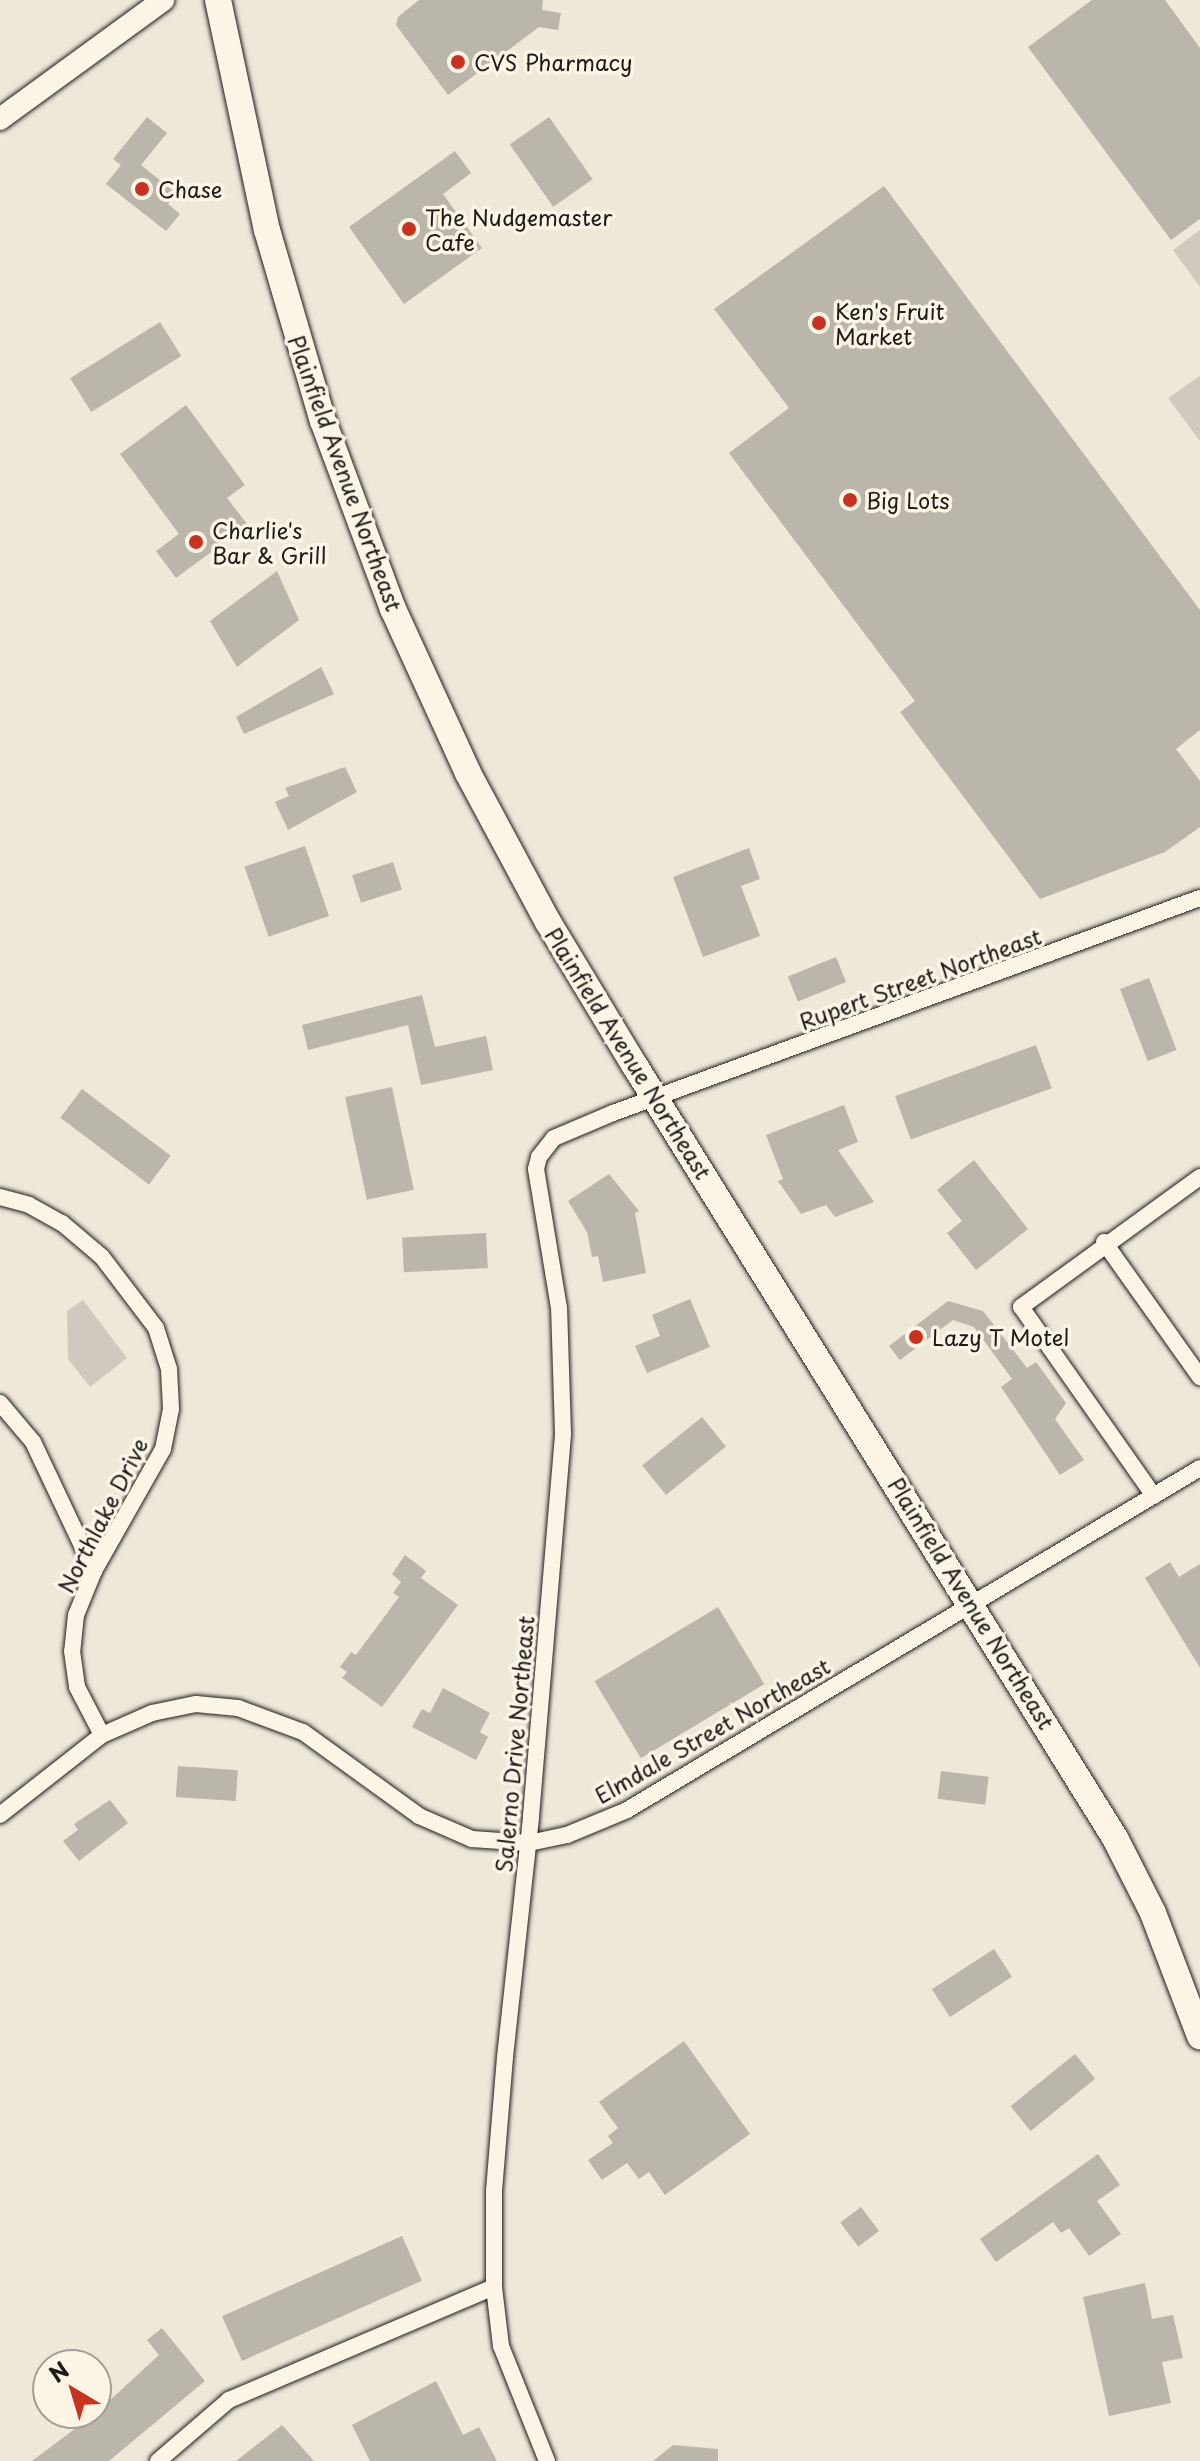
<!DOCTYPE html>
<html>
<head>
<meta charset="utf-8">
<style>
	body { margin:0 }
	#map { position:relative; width:1200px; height:2461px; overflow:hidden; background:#eee8d9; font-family:"Playpen Sans",sans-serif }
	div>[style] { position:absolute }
	.green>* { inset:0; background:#cfcabd }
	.building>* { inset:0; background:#bab6aa; transform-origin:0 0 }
	.roads { filter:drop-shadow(0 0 2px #1c1c1c) drop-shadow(0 0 2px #1c1c1c) }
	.street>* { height:16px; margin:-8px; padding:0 8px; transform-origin:8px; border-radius:8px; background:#fcf5e5 }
	.secondary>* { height:22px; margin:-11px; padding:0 11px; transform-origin:11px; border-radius:11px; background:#fcf5e5 }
	.primary>* { height:26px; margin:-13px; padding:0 13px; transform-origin:13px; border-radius:13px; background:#fcf5e5 }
	.dots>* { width:22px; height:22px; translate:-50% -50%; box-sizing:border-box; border:4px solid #fcf5e5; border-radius:50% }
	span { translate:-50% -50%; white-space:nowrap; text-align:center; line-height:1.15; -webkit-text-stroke:7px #fcf5e5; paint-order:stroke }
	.poi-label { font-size:22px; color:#1c1c1c }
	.left { translate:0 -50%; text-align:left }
	.street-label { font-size:22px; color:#1c1c1c }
	.north { position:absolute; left:32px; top:2349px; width:80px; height:80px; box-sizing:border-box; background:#fcf5e5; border:2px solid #a29e95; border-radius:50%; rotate:322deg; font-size:22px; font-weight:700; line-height:32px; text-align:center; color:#1c1c1c }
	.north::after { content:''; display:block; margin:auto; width:28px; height:36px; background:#c8321e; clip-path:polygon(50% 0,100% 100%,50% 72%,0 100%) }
</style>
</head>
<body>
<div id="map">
	<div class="green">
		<i style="clip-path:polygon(1200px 230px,1200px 287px,1173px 250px)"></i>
		<i style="clip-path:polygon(1200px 376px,1200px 441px,1168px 398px)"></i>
		<i style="clip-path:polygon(83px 1300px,127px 1358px,90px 1387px,68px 1359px,67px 1311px)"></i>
	</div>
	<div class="building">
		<i style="clip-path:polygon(419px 0,543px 0,542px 10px,561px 13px,558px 30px,539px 27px,448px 95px,396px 25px,398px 17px)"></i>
		<i style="clip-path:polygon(1092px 0,1165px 0,1200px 48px,1200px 219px,1171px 240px,1028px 47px)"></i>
		<i style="clip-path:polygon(147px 117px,167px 133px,141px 165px,177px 194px,168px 204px,180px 214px,166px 231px,106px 184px,121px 165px,113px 159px)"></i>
		<i style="left:549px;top:117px;width:76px;height:48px;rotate:55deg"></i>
		<i style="clip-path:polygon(455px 151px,471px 173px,443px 194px,482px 248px,404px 304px,349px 227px)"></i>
		<i style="clip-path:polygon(884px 186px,1200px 610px,1200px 730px,1176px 749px,1200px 781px,1200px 827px,1165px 852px,1040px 899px,900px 712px,915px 701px,729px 453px,789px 408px,714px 309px)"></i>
		<i style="left:160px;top:322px;width:40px;height:106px;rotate:58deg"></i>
		<i style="clip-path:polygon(186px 405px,245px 485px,227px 498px,248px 525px,176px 578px,156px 551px,179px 534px,120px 454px)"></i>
		<i style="clip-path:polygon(277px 571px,299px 620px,237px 667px,210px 621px)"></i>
		<i style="clip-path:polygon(321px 667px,334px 694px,244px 734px,236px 717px)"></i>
		<i style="clip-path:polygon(345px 767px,357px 792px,288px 830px,275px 802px,289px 796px,285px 788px)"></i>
		<i style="left:305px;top:846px;width:74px;height:64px;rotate:71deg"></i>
		<i style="clip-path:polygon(749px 848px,760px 879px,741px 886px,760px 936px,703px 957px,673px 877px)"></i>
		<i style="left:393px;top:862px;width:29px;height:43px;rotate:72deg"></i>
		<i style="left:836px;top:957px;width:27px;height:52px;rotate:68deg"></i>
		<i style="left:1149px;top:978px;width:77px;height:31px;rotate:69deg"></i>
		<i style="clip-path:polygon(422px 995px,435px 1047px,486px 1036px,493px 1070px,421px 1085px,408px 1025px,308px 1050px,302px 1025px)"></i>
		<i style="left:1036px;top:1045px;width:46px;height:150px;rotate:70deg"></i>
		<i style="left:392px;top:1087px;width:105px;height:48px;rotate:78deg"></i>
		<i style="left:82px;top:1089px;width:111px;height:36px;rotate:37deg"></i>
		<i style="clip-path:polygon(844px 1105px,858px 1142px,838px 1150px,874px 1202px,835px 1217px,826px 1205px,801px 1214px,778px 1181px,783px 1179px,766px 1135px)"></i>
		<i style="clip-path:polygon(974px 1160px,1028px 1229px,976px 1270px,947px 1233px,962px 1221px,937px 1190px)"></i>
		<i style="clip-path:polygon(609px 1174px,639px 1211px,635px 1213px,646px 1273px,603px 1282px,598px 1256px,592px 1257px,587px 1232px,568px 1201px)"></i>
		<i style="left:486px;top:1233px;width:35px;height:84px;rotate:87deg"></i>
		<i style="clip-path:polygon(690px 1299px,710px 1347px,647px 1373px,635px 1346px,660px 1336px,652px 1315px)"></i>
		<i style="clip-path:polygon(948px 1301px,983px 1311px,1027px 1368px,1036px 1362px,1066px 1403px,1055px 1419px,1084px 1460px,1060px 1475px,1001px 1387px,1012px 1379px,974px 1327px,953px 1320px,900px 1360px,889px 1346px)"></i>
		<i style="left:702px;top:1417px;width:38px;height:77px;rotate:51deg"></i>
		<i style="clip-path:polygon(405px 1555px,426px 1571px,421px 1578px,458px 1605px,382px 1707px,342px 1678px,347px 1672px,340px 1667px,351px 1652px,356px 1655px,399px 1597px,393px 1593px,401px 1582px,392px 1574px)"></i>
		<i style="clip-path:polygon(1170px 1562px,1179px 1577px,1200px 1564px,1200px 1668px,1145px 1578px)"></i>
		<i style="left:718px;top:1607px;width:90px;height:144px;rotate:59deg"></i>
		<i style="clip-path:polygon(443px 1688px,490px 1713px,480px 1732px,488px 1737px,476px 1760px,412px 1727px,422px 1709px,430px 1713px)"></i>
		<i style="left:178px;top:1766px;width:60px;height:31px;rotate:4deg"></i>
		<i style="left:941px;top:1771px;width:48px;height:28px;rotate:7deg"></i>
		<i style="clip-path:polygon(110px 1800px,128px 1823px,79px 1861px,63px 1841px,78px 1830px,74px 1824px)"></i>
		<i style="left:994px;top:1949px;width:33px;height:74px;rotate:57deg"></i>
		<i style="clip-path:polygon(684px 2041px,750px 2134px,665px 2195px,649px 2172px,639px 2179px,627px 2163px,602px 2180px,588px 2160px,613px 2143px,608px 2136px,618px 2128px,599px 2102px)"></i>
		<i style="left:1075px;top:2054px;width:32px;height:83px;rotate:51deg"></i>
		<i style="clip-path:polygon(1098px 2154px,1120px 2185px,1097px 2201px,1121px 2234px,1089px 2256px,1069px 2228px,1061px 2233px,1053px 2222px,996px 2262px,980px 2239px)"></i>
		<i style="left:861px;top:2207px;width:30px;height:26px;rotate:53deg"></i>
		<i style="left:402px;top:2236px;width:49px;height:197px;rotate:66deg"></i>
		<i style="clip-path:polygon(1145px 2283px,1152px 2319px,1173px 2315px,1183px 2358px,1162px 2362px,1171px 2403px,1109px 2416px,1083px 2297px)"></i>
		<i style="clip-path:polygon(162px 2328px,205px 2381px,109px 2461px,32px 2461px,96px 2413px,159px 2355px,147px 2340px)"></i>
		<i style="clip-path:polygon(436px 2381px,463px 2435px,479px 2427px,497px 2461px,370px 2461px,352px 2425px)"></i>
		<i style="clip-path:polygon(282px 2425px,314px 2461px,236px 2461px)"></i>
		<i style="clip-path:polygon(673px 2445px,718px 2449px,718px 2461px,653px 2461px)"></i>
	</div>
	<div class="roads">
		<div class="street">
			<i style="left:0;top:1197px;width:30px;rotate:15deg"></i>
			<i style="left:29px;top:1205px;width:38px;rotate:29deg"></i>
			<i style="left:62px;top:1223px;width:52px;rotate:40.4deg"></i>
			<i style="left:102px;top:1257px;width:89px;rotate:52.7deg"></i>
			<i style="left:156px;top:1328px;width:43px;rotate:72.4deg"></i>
			<i style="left:169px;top:1369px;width:40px;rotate:87.1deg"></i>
			<i style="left:171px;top:1409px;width:41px;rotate:101.3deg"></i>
			<i style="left:163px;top:1449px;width:140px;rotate:119.5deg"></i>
			<i style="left:94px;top:1571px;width:48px;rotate:112.2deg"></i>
			<i style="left:76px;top:1615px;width:36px;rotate:96deg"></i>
			<i style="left:72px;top:1651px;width:36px;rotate:82deg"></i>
			<i style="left:77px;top:1687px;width:54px;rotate:62.5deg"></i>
			<i style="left:1104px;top:1242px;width:166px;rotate:54.6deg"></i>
			<i style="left:0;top:1403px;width:51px;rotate:49.8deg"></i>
			<i style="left:33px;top:1442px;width:143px;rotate:64.7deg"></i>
			<i style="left:1154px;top:1496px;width:231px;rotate:-125.1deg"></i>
			<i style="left:1021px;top:1307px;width:221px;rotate:-36deg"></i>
			<i style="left:0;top:1815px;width:130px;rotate:-38.1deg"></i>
			<i style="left:102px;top:1735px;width:55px;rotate:-23.7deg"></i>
			<i style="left:152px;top:1713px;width:45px;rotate:-11.6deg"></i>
			<i style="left:196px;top:1704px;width:42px;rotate:5.4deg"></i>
			<i style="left:238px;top:1708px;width:69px;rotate:20.3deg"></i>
			<i style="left:303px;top:1732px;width:143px;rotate:35.9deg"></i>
			<i style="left:419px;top:1816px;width:58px;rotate:23.5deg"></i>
			<i style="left:472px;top:1839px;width:57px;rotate:4deg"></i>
			<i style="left:529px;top:1843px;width:39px;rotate:-12deg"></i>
			<i style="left:567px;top:1835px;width:65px;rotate:-22.6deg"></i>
			<i style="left:627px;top:1810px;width:667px;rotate:-30.83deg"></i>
			<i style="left:158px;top:2461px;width:94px;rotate:-40.7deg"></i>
			<i style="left:229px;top:2400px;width:288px;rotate:-23.1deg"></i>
			<i style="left:547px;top:2461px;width:124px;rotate:-111.8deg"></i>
			<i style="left:501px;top:2346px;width:59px;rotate:-96.8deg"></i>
			<i style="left:494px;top:2287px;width:96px;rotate:-90deg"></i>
			<i style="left:494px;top:2191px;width:134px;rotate:-85.3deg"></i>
			<i style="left:505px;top:2057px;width:242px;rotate:-83.8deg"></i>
			<i style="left:531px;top:1816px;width:384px;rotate:-85.2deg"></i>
			<i style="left:563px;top:1433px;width:125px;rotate:-91.8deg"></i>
			<i style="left:559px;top:1308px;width:141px;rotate:-99.4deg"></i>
			<i style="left:536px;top:1169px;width:12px;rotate:-76deg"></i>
			<i style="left:539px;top:1157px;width:24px;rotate:-52deg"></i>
			<i style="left:554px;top:1138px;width:64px;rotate:-23deg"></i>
			<i style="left:613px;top:1113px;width:625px;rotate:-20.12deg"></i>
		</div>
		<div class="secondary">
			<i style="left:0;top:119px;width:202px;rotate:-36.1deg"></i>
		</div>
		<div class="primary">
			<i style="left:218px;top:0;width:235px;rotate:78deg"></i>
			<i style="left:267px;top:230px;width:199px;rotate:73.7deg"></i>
			<i style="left:323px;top:421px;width:201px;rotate:69.6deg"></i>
			<i style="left:393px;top:609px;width:180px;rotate:65.4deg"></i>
			<i style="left:468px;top:773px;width:169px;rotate:61.8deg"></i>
			<i style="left:548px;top:922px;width:168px;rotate:58.9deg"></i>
			<i style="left:635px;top:1066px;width:909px;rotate:58.13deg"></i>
			<i style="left:1115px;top:1838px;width:84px;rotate:63.1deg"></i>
			<i style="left:1153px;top:1913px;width:132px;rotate:69.1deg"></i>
		</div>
	</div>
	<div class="dots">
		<i style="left:458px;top:62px;background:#c8321e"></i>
		<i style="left:142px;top:189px;background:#c8321e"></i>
		<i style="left:409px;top:229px;background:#c8321e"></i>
		<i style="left:819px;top:323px;background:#c8321e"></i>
		<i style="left:850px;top:500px;background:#c8321e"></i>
		<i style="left:196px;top:542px;background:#c8321e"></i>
		<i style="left:916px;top:1337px;background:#c8321e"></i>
	</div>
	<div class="poi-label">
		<span class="left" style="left:474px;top:62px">CVS Pharmacy</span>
		<span class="left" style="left:158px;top:189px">Chase</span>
		<span class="left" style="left:425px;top:229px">The Nudgemaster<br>Cafe</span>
		<span class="left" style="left:835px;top:323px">Ken's Fruit<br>Market</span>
		<span class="left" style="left:866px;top:500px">Big Lots</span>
		<span class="left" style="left:212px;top:542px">Charlie's<br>Bar &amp; Grill</span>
		<span class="left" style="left:932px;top:1337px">Lazy T Motel</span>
	</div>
	<div class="street-label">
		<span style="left:346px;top:473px;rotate:70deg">Plainfield Avenue Northeast</span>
		<span style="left:920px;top:978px;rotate:-20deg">Rupert Street Northeast</span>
		<span style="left:629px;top:1053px;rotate:58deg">Plainfield Avenue Northeast</span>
		<span style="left:102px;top:1515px;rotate:-63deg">Northlake Drive</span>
		<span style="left:972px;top:1603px;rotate:58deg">Plainfield Avenue Northeast</span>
		<span style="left:712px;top:1730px;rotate:-30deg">Elmdale Street Northeast</span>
		<span style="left:514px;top:1744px;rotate:-85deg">Salerno Drive Northeast</span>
	</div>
	<div class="north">N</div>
</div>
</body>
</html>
